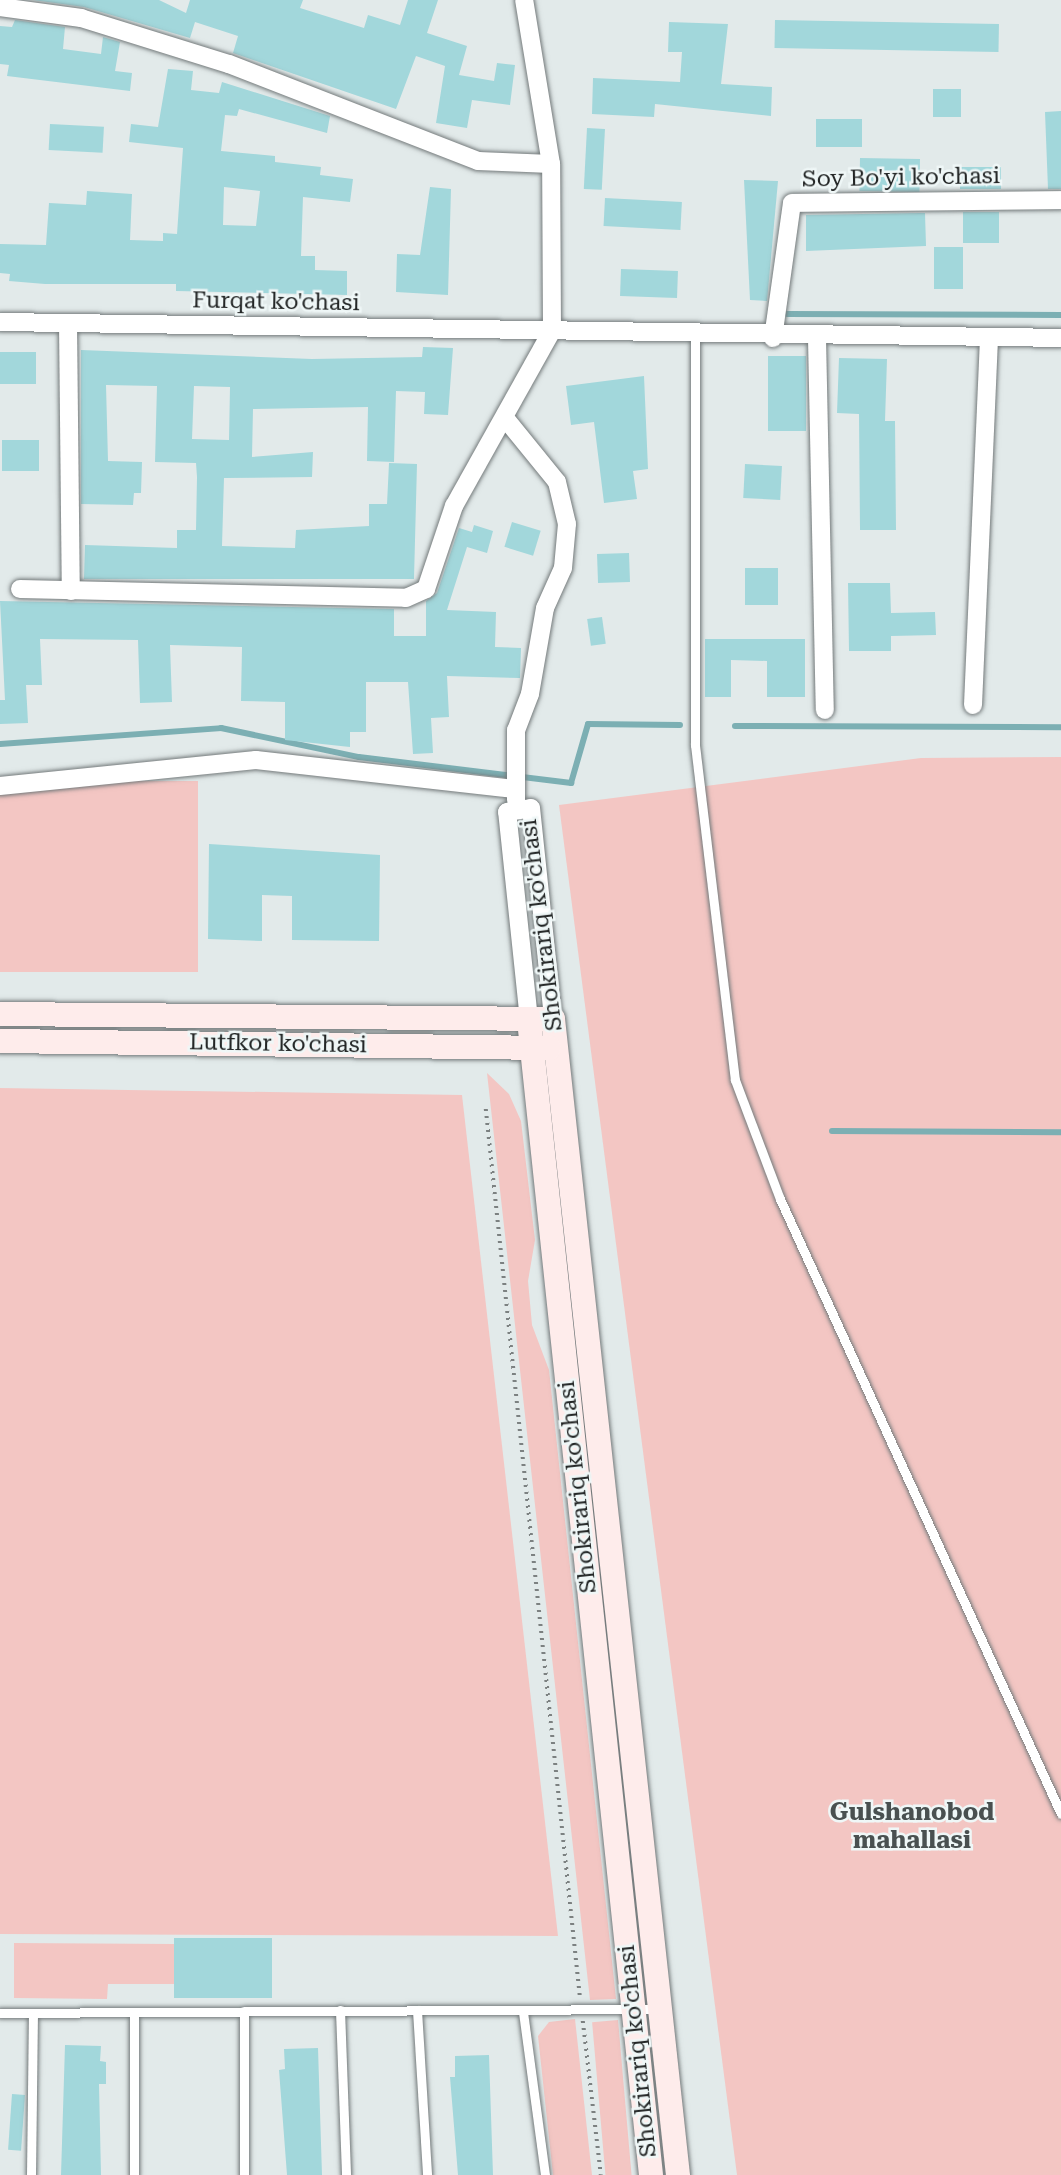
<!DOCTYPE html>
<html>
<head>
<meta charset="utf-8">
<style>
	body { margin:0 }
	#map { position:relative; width:1061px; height:2175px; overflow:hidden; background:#e2eaea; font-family:"Roboto Serif",serif }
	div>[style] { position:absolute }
	.green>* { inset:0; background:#f3c6c3; transform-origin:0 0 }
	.stream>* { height:6px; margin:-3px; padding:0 3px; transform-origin:3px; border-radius:3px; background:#7cafb3 }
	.building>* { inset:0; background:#a2d7db; transform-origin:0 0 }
	.path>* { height:3.5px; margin-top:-1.75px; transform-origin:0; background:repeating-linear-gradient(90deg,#7c8181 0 2px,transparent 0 7px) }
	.roads { filter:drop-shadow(0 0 2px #747a7b) drop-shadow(0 0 2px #747a7b) }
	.service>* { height:9px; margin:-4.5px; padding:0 4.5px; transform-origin:4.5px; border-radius:4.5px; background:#fff }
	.minor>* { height:18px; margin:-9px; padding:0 9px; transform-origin:9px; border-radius:9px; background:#fff }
	.secondary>* { height:24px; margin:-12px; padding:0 12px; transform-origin:12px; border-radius:12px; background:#feeceb }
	span { translate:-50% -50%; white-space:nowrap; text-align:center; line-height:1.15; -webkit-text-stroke:5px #eff7f7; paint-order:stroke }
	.street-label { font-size:23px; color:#222525 }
	.neighbourhood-label { font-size:24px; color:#495050; font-weight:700 }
</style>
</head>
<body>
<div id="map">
	<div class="green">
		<i style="clip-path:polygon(1061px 757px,1061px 2175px,737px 2175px,559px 805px,921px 758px)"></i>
		<i style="left:198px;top:781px;width:191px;height:199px;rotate:90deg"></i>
		<i style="clip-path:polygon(487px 1073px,509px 1094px,521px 1121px,535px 1240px,528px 1281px,532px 1325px,549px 1370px,616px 1999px,590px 2000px)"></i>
		<i style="clip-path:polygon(0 1088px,462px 1095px,558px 1936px,0 1934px)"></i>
		<i style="clip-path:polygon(14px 1943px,174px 1944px,174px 1984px,108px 1984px,107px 1999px,14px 1998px)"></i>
		<i style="clip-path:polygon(575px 2019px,592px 2175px,553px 2175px,538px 2036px,549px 2022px)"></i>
		<i style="left:618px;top:2020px;width:156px;height:26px;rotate:85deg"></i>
	</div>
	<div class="stream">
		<i style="left:787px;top:314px;width:274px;rotate:0.2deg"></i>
		<i style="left:735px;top:726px;width:326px;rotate:0.2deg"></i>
		<i style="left:0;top:744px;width:222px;rotate:-4.1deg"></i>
		<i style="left:221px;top:728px;width:141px;rotate:11.9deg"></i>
		<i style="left:359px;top:757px;width:214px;rotate:7deg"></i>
		<i style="left:571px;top:783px;width:61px;rotate:-73.9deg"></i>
		<i style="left:588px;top:724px;width:92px;rotate:0.6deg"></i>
		<i style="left:832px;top:1131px;width:229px;rotate:0.3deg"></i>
	</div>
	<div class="building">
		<i style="clip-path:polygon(33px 0,159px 0,186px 13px,190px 0,303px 0,300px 8px,364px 28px,368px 15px,400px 25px,408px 0,438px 0,427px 33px,467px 46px,459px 75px,494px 81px,497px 63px,515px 65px,510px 105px,472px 100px,467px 128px,436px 123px,445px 66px,416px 56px,396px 109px,233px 53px,238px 36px,195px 22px,190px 38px,84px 7px)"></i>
		<i style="clip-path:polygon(15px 20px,65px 27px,63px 49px,101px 54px,103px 37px,120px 42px,115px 71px,132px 73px,130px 91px,7px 76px,9px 65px,0 64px,0 26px,12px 27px)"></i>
		<i style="left:775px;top:20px;width:224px;height:28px;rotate:1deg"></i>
		<i style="clip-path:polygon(669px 22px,728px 24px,721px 84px,772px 87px,771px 116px,655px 104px,654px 117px,592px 114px,593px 78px,680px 82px,682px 52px,668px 52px)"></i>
		<i style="clip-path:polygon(evenodd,168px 69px,193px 71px,191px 90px,219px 93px,222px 82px,330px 116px,327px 133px,239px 109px,237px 116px,225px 115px,221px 151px,275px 156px,275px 162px,321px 167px,320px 175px,353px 179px,350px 202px,303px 197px,301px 256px,315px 256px,315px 270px,347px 271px,347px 295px,176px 291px,176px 284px,45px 284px,9px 281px,10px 274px,0 273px,0 244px,46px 245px,49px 203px,86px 205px,87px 191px,132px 194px,130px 240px,163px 241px,163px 233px,177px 234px,183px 148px,129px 142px,131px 124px,158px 127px,168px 69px,224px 187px,260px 191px,256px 226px,223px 225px,224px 187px)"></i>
		<i style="left:933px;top:89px;width:28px;height:28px"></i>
		<i style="clip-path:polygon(1061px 111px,1061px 189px,1048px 189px,1045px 112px)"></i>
		<i style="left:816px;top:119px;width:46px;height:28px"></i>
		<i style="left:50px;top:124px;width:54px;height:26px;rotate:3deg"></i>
		<i style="left:587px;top:128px;width:18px;height:61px;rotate:3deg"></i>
		<i style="left:860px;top:158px;width:60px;height:33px;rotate:1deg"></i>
		<i style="left:1001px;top:167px;width:22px;height:41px;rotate:90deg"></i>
		<i style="clip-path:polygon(744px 180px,778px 181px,767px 301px,750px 300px)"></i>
		<i style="clip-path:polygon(430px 187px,451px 189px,448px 295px,396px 292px,397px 254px,420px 255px)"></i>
		<i style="left:605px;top:198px;width:77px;height:28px;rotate:3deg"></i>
		<i style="left:963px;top:212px;width:36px;height:31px"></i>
		<i style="clip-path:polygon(919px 213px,925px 213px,926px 246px,806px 251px,806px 215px)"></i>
		<i style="left:934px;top:247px;width:29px;height:42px"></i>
		<i style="left:621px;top:269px;width:57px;height:27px;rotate:2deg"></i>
		<i style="clip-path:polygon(evenodd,423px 347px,453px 348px,448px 415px,424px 414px,425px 392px,396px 391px,394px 462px,367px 461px,368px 407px,253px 409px,252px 457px,313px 452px,312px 477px,224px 478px,222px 546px,295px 548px,296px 530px,369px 526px,369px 504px,387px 504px,389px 463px,417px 464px,414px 579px,84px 579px,85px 545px,177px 548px,177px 530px,196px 530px,197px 477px,196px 463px,155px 462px,157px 386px,106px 385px,108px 461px,142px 462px,141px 493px,134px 493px,133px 505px,81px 504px,81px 350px,312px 359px,422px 357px,423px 347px,194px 386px,230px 387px,229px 440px,192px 439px,194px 386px)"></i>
		<i style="left:0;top:352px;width:36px;height:32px"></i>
		<i style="left:768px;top:356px;width:38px;height:75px"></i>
		<i style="clip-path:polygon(839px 358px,887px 359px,885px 421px,895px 421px,896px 530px,860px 530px,859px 414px,837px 413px)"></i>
		<i style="clip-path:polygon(644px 376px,648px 469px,633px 471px,637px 499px,604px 503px,594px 422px,571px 425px,566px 386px)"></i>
		<i style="left:2px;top:440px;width:37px;height:31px"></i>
		<i style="left:745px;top:464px;width:37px;height:34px;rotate:3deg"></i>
		<i style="left:512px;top:522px;width:30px;height:26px;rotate:17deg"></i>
		<i style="clip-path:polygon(474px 525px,493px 531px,487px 553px,467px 547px,447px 610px,496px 612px,495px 647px,521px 648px,520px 678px,447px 676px,449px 717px,431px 718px,433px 753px,413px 754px,408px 682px,366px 682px,366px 732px,350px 732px,350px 747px,285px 740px,285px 702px,241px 701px,242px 647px,170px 645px,172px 702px,140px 703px,138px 640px,40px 639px,42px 685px,26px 685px,28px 723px,0 724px,0 700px,5px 700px,0 601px,394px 609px,394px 636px,426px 636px,426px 601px,437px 593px,459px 528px,472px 532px)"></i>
		<i style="left:629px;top:553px;width:29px;height:32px;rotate:88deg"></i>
		<i style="left:745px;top:568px;width:33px;height:37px"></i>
		<i style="clip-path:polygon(848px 583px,890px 583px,891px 613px,935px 612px,936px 635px,891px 636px,891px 651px,849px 651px)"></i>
		<i style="left:602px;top:617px;width:27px;height:15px;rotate:82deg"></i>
		<i style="clip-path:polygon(705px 639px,805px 639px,805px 697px,767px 697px,767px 661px,731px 660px,731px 697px,705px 697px)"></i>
		<i style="clip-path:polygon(209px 844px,380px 855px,379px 941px,292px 940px,292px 896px,262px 895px,262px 941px,208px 939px)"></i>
		<i style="left:174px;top:1938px;width:98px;height:60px"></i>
		<i style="clip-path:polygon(65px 2045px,101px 2046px,100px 2061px,106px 2062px,106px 2084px,99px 2084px,101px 2175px,61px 2175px)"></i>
		<i style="clip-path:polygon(318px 2048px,322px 2175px,287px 2175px,279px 2070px,285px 2069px,284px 2049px)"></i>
		<i style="clip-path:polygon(489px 2055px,493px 2175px,458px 2175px,450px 2077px,455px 2077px,455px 2056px)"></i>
		<i style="left:12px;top:2094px;width:13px;height:56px;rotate:4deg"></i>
	</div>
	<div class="path">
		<i style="left:486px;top:1109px;width:892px;rotate:83.95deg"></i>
		<i style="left:583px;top:2021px;width:155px;rotate:83.3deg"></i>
	</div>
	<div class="roads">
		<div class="service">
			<i style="left:695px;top:335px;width:410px;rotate:90deg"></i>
			<i style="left:695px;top:745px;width:337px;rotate:83.2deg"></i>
			<i style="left:735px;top:1080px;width:127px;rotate:69.3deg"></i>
			<i style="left:780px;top:1199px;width:676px;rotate:65.44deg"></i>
			<i style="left:340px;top:2010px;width:165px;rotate:87.9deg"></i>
			<i style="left:417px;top:2010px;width:165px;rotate:86.5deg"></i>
			<i style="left:134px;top:2012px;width:163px;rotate:90deg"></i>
			<i style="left:523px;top:2012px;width:164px;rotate:82.3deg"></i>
			<i style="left:0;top:2013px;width:659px;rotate:-0.35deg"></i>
			<i style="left:31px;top:2175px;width:162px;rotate:-89.3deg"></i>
			<i style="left:244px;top:2175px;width:164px;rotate:-90deg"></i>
		</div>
		<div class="minor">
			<i style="left:0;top:7px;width:82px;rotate:7.7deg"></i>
			<i style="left:81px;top:18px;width:155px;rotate:17.3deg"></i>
			<i style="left:229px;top:64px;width:267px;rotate:21.3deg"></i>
			<i style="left:478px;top:161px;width:73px;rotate:2.4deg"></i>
			<i style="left:0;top:322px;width:1061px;rotate:0.86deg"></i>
			<i style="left:68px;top:323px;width:268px;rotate:89.4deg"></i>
			<i style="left:773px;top:338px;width:136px;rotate:-82deg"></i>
			<i style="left:792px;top:203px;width:269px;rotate:-0.6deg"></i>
			<i style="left:817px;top:338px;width:372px;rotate:88.8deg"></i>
			<i style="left:505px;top:418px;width:82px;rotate:50.9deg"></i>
			<i style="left:557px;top:482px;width:43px;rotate:76.6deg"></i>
			<i style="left:567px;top:524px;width:44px;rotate:95.2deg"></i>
			<i style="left:563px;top:568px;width:44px;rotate:114.2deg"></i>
			<i style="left:545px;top:608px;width:87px;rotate:99.9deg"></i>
			<i style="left:530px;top:694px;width:39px;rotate:111deg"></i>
			<i style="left:516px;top:730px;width:70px;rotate:90deg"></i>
			<i style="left:20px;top:589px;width:386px;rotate:1.3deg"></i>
			<i style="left:406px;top:598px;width:22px;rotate:-24deg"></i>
			<i style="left:426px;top:589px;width:88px;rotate:-71.4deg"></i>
			<i style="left:454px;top:506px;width:201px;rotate:-60.8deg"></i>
			<i style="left:552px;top:331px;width:167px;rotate:-90.3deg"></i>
			<i style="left:551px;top:164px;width:166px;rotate:-99.3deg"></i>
			<i style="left:973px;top:705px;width:367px;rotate:-87.5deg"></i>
			<i style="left:0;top:786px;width:257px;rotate:-5.8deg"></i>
			<i style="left:256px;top:760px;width:261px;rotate:6.4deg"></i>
			<i style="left:529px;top:1020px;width:209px;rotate:-96deg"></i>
			<i style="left:507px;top:812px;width:24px;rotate:-9deg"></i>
			<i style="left:531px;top:808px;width:212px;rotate:84deg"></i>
		</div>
		<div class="secondary">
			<i style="left:0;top:1014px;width:553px;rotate:0.52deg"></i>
			<i style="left:553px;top:1019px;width:1163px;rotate:83.83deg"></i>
			<i style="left:529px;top:1020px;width:1161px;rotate:83.97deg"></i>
			<i style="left:0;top:1041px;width:549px;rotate:0.73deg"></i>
		</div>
	</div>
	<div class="street-label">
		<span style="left:901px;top:178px;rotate:-1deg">Soy Bo'yi ko'chasi</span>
		<span style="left:276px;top:302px;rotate:1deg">Furqat ko'chasi</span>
		<span style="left:542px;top:925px;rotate:-97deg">Shokirariq ko'chasi</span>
		<span style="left:278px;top:1044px;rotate:1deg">Lutfkor ko'chasi</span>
		<span style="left:578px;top:1487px;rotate:-96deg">Shokirariq ko'chasi</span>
		<span style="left:638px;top:2051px;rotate:-96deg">Shokirariq ko'chasi</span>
	</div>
	<div class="neighbourhood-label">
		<span style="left:912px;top:1827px">Gulshanobod<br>mahallasi</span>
	</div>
</div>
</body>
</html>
